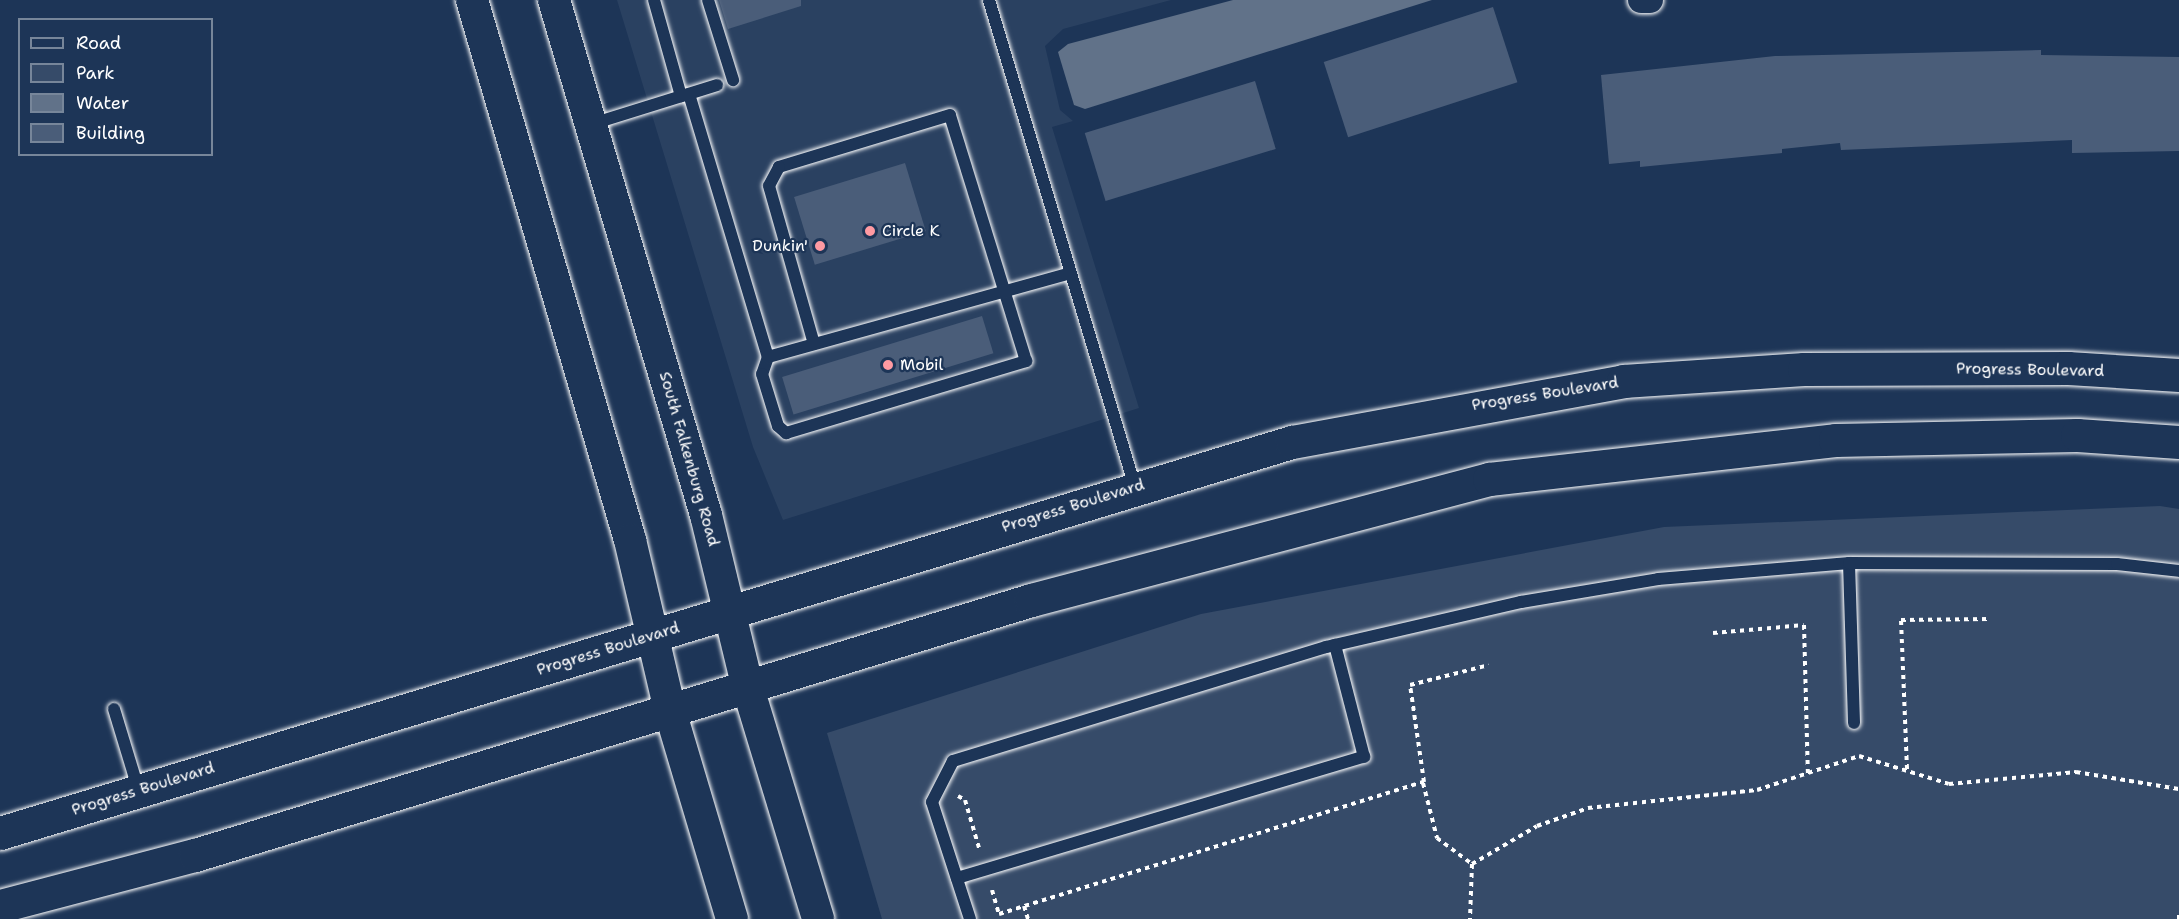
<!DOCTYPE html>
<html>
<head>
<meta charset="utf-8">
<style>
	body { margin:0 }
	#map { position:relative; width:2179px; height:919px; overflow:hidden; background:#1d3557; font-family:"Shantell Sans",sans-serif }
	div>[style] { position:absolute }
	.built>* { inset:0; background:#2a4161 }
	.green>* { inset:0; background:#364b69 }
	.water>* { inset:0; background:#617289 }
	.building>* { inset:0; background:#4a5d79; transform-origin:0 0 }
	.path>* { height:4px; margin-top:-2px; transform-origin:0; background:repeating-linear-gradient(90deg,#fff 0 4.5px,transparent 0 9px) }
	.roads { filter:drop-shadow(0 0 2px #fff) drop-shadow(0 0 2px #fff) }
	.service>* { height:12px; margin:-6px; padding:0 6px; transform-origin:6px; border-radius:6px; background:#1d3557 }
	.minor>* { height:26px; margin:-13px; padding:0 13px; transform-origin:13px; border-radius:13px; background:#1d3557 }
	.tertiary>* { height:32px; margin:-16px; padding:0 16px; transform-origin:16px; border-radius:16px; background:#1d3557 }
	.secondary>* { height:33px; margin:-16.5px; padding:0 16.5px; transform-origin:16.5px; border-radius:16.5px; background:#1d3557 }
	.dots>* { width:16px; height:16px; translate:-50% -50%; box-sizing:border-box; border:3px solid #1d3557; border-radius:50% }
	span { translate:-50% -50%; white-space:nowrap; text-align:center; line-height:1.15; -webkit-text-stroke:4.5px #1d3557; paint-order:stroke }
	.poi-label { font-size:16px; color:#fff }
	.left { translate:0 -50%; text-align:left }
	.right { translate:-100% -50%; text-align:right }
	.street-label { font-size:16px; color:#fff }
	.legend { position:absolute; left:18px; top:18px; width:195px; height:138px; box-sizing:border-box; background:#1d3557; border:2px solid #77869a; margin:0; padding:8px 10px; list-style:none; font-size:18px; color:#fff }
	.legend li { display:flex; align-items:center; gap:12px; height:30px }
	.legend b { width:30px; border:2px solid #77869a }
</style>
</head>
<body>
<div id="map">
	<div class="built">
		<i style="clip-path:polygon(617px 0,1171px 0,1063px 29px,1045px 46px,1060px 110px,1073px 121px,1052px 127px,1139px 408px,783px 520px,753px 447px)"></i>
	</div>
	<div class="green">
		<i style="clip-path:polygon(2160px 506px,2179px 509px,2179px 919px,882px 919px,827px 733px,1201px 614px,1664px 527px)"></i>
	</div>
	<div class="water">
		<i style="clip-path:polygon(1233px 0,1432px 0,1085px 109px,1074px 105px,1058px 52px,1068px 44px)"></i>
	</div>
	<div class="building">
		<i style="clip-path:polygon(719px 0,801px 0,801px 6px,728px 29px)"></i>
		<i style="left:1493px;top:7px;width:79px;height:178px;rotate:72deg"></i>
		<i style="clip-path:polygon(2041px 50px,2041px 55px,2179px 57px,2179px 151px,2072px 153px,2072px 140px,1841px 150px,1840px 143px,1782px 149px,1782px 153px,1640px 167px,1640px 161px,1609px 164px,1601px 75px,1775px 56px)"></i>
		<i style="left:1255px;top:81px;width:71px;height:178px;rotate:73deg"></i>
		<i style="left:905px;top:163px;width:71px;height:116px;rotate:73deg"></i>
		<i style="left:982px;top:316px;width:39px;height:209px;rotate:73deg"></i>
	</div>
	<div class="path">
		<i style="left:1713px;top:633px;width:91px;rotate:-5deg"></i>
		<i style="left:1804px;top:625px;width:149px;rotate:88.5deg"></i>
		<i style="left:1907px;top:769px;width:149px;rotate:-92.3deg"></i>
		<i style="left:1901px;top:620px;width:89px;rotate:-0.6deg"></i>
		<i style="left:1423px;top:783px;width:57px;rotate:75.7deg"></i>
		<i style="left:1437px;top:838px;width:44px;rotate:36.6deg"></i>
		<i style="left:1472px;top:864px;width:55px;rotate:92.1deg"></i>
		<i style="left:958px;top:796px;width:8px;rotate:30deg"></i>
		<i style="left:965px;top:800px;width:50px;rotate:73.7deg"></i>
		<i style="left:1472px;top:864px;width:75px;rotate:-30.3deg"></i>
		<i style="left:1537px;top:826px;width:54px;rotate:-19.4deg"></i>
		<i style="left:1588px;top:808px;width:170px;rotate:-6.1deg"></i>
		<i style="left:1757px;top:790px;width:108px;rotate:-18.4deg"></i>
		<i style="left:1859px;top:756px;width:94px;rotate:17.3deg"></i>
		<i style="left:1949px;top:784px;width:128px;rotate:-5.4deg"></i>
		<i style="left:2076px;top:772px;width:104px;rotate:9.4deg"></i>
		<i style="left:992px;top:890px;width:25px;rotate:74deg"></i>
		<i style="left:999px;top:914px;width:445px;rotate:-17.3deg"></i>
		<i style="left:1424px;top:782px;width:98px;rotate:-98.2deg"></i>
		<i style="left:1410px;top:685px;width:81px;rotate:-14.2deg"></i>
		<i style="left:1024px;top:906px;width:14px;rotate:73deg"></i>
		<i style="left:2179px;top:919px;width:8px;rotate:-90deg"></i>
	</div>
	<div class="roads">
		<div class="service">
			<i style="left:654px;top:0;width:100px;rotate:74.3deg"></i>
			<i style="left:708px;top:0;width:84px;rotate:72.6deg"></i>
			<i style="left:989px;top:0;width:508px;rotate:73.31deg"></i>
			<i style="left:689px;top:94px;width:275px;rotate:73.3deg"></i>
			<i style="left:768px;top:357px;width:18px;rotate:109deg"></i>
			<i style="left:762px;top:374px;width:54px;rotate:72.9deg"></i>
			<i style="left:778px;top:426px;width:11px;rotate:41deg"></i>
			<i style="left:786px;top:433px;width:251px;rotate:-16.7deg"></i>
			<i style="left:1026px;top:361px;width:257px;rotate:-107.2deg"></i>
			<i style="left:950px;top:115px;width:179px;rotate:163.1deg"></i>
			<i style="left:779px;top:167px;width:21px;rotate:118deg"></i>
			<i style="left:769px;top:186px;width:164px;rotate:74.1deg"></i>
			<i style="left:592px;top:124px;width:131px;rotate:-17.3deg"></i>
			<i style="left:768px;top:357px;width:313px;rotate:-15.5deg"></i>
			<i style="left:1849px;top:563px;width:160px;rotate:88.2deg"></i>
			<i style="left:114px;top:709px;width:83px;rotate:73.1deg"></i>
			<i style="left:957px;top:878px;width:425px;rotate:-16.6deg"></i>
			<i style="left:1364px;top:757px;width:116px;rotate:-104.5deg"></i>
			<i style="left:970px;top:919px;width:123px;rotate:-108deg"></i>
			<i style="left:932px;top:802px;width:46px;rotate:-62.9deg"></i>
			<i style="left:953px;top:761px;width:390px;rotate:-17deg"></i>
			<i style="left:1326px;top:647px;width:200px;rotate:-13deg"></i>
			<i style="left:1521px;top:602px;width:139px;rotate:-9.5deg"></i>
			<i style="left:1658px;top:579px;width:192px;rotate:-4.8deg"></i>
			<i style="left:1849px;top:563px;width:268px;rotate:0.2deg"></i>
			<i style="left:2117px;top:564px;width:62px;rotate:6.4deg"></i>
		</div>
		<div class="minor">
			<i style="left:1641px;top:0;width:9px"></i>
		</div>
		<div class="tertiary">
			<i style="left:472px;top:0;width:563px;rotate:73.69deg"></i>
			<i style="left:630px;top:540px;width:176px;rotate:76.8deg"></i>
			<i style="left:670px;top:711px;width:217px;rotate:73.4deg"></i>
			<i style="left:554px;top:0;width:537px;rotate:73.56deg"></i>
			<i style="left:706px;top:515px;width:178px;rotate:76.4deg"></i>
			<i style="left:748px;top:688px;width:241px;rotate:73.1deg"></i>
		</div>
		<div class="secondary">
			<i style="left:0;top:833px;width:1350px;rotate:-16.84deg"></i>
			<i style="left:1292px;top:442px;width:337px;rotate:-10.4deg"></i>
			<i style="left:1623px;top:381px;width:181px;rotate:-3.8deg"></i>
			<i style="left:1804px;top:369px;width:264px;rotate:-0.2deg"></i>
			<i style="left:2068px;top:368px;width:111px;rotate:3.6deg"></i>
			<i style="left:0;top:906px;width:202px;rotate:-14.7deg"></i>
			<i style="left:195px;top:855px;width:874px;rotate:-16.96deg"></i>
			<i style="left:1031px;top:600px;width:474px;rotate:-14.8deg"></i>
			<i style="left:1489px;top:479px;width:348px;rotate:-6.4deg"></i>
			<i style="left:1835px;top:440px;width:242px;rotate:-1.2deg"></i>
			<i style="left:2077px;top:435px;width:102px;rotate:3.9deg"></i>
		</div>
	</div>
	<div class="dots">
		<i style="left:870px;top:231px;background:#ff9aa2"></i>
		<i style="left:820px;top:246px;background:#ff9aa2"></i>
		<i style="left:888px;top:365px;background:#ff9aa2"></i>
	</div>
	<div class="poi-label">
		<span class="left" style="left:882px;top:231px">Circle K</span>
		<span class="right" style="left:808px;top:246px">Dunkin'</span>
		<span class="left" style="left:900px;top:365px">Mobil</span>
	</div>
	<div class="street-label">
		<span style="left:2030px;top:370px;rotate:1deg">Progress Boulevard</span>
		<span style="left:1545px;top:394px;rotate:-9deg">Progress Boulevard</span>
		<span style="left:689px;top:459px;rotate:74deg">South Falkenburg Road</span>
		<span style="left:1073px;top:506px;rotate:-17deg">Progress Boulevard</span>
		<span style="left:608px;top:649px;rotate:-17deg">Progress Boulevard</span>
		<span style="left:143px;top:789px;rotate:-17deg">Progress Boulevard</span>
	</div>
	<ul class="legend">
	<li><b style="height:8px;background:#1d3557"></b>Road</li>
	<li><b style="height:16px;background:#364b69"></b>Park</li>
	<li><b style="height:16px;background:#617289"></b>Water</li>
	<li><b style="height:16px;background:#4a5d79"></b>Building</li>
	</ul>
</div>
</body>
</html>
